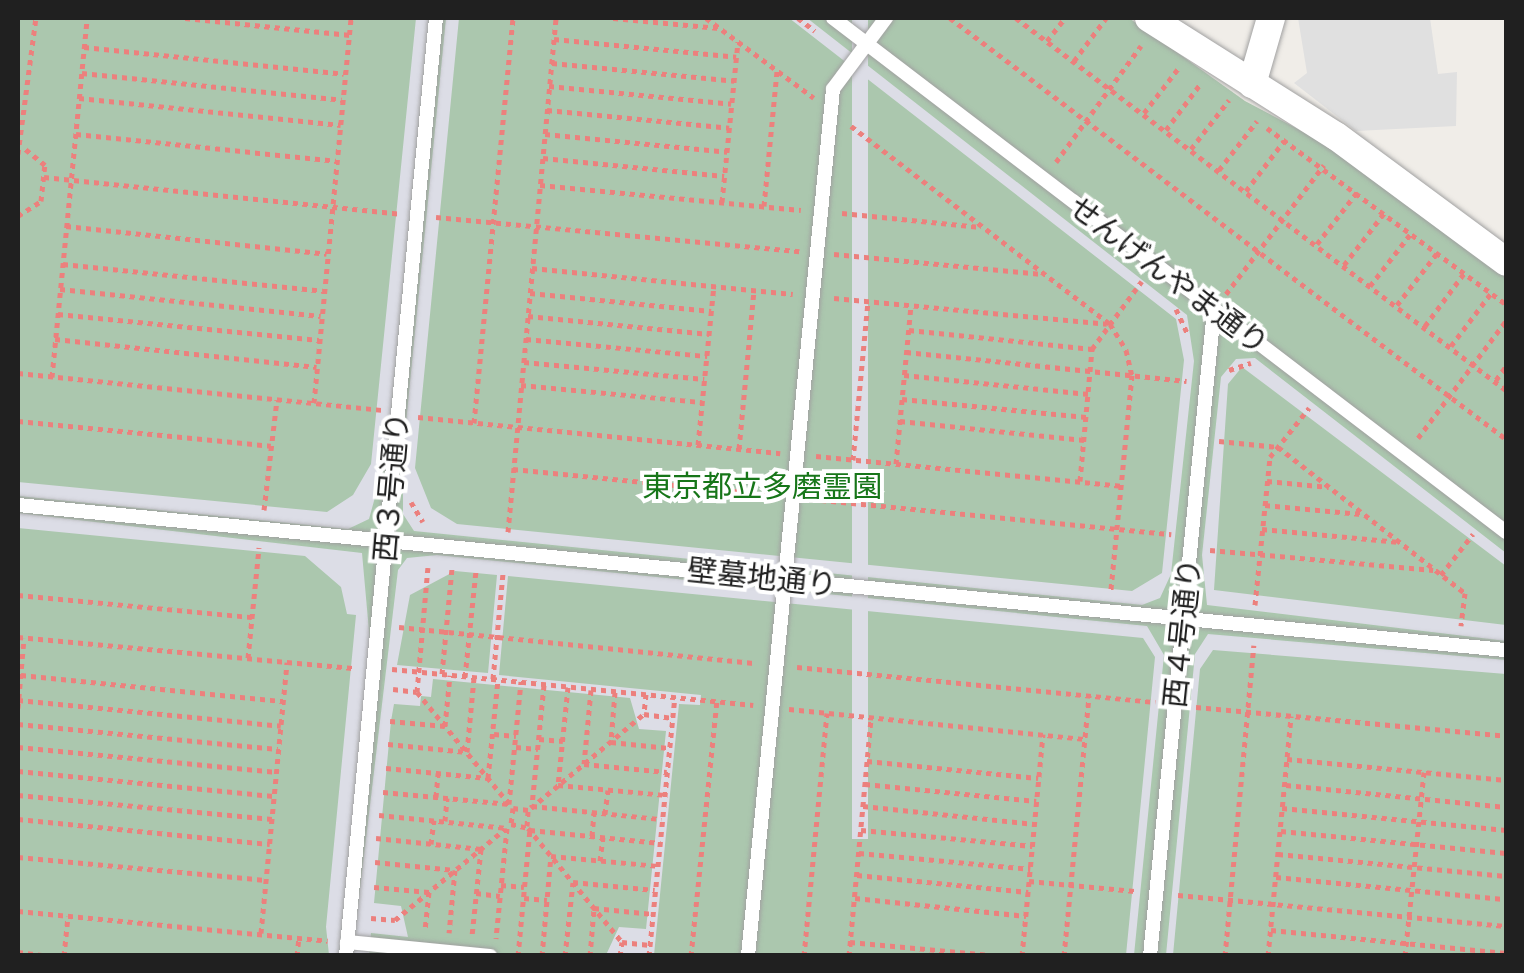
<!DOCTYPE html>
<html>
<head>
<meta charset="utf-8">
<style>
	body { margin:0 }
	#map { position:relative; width:1524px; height:973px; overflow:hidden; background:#f0ede8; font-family:"PT Sans Narrow","Noto Sans JP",sans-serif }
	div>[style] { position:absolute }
	.cemetery>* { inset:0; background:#abc7ae }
	.parking>* { inset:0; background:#e0e0e0 }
	.plaza>* { inset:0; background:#dcdde6; transform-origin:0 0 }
	.path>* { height:5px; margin-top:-2.5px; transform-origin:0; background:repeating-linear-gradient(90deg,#ec807d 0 5px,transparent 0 10px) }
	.roads { filter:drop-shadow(0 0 2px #a1a1a1) drop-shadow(0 0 2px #a1a1a1) }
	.lane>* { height:14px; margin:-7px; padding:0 7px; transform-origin:7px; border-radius:7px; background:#fff }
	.street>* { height:28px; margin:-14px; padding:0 14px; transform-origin:14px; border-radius:14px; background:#fff }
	span { translate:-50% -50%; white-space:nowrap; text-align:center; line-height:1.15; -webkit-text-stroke:8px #fff; paint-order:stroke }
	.street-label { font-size:30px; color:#202020 }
	.park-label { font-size:30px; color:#177619 }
	.frame { position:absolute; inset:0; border:20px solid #202020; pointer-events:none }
</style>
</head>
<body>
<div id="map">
	<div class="cemetery">
		<i style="clip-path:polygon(18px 18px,1129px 18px,1245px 101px,1326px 144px,1506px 276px,1506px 955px,18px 955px)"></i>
	</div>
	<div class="parking">
		<i style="clip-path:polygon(1298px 18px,1430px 18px,1438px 74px,1457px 72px,1456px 126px,1356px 131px,1294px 83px,1307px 73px)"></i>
	</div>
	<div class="plaza">
		<i style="clip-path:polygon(416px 18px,429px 18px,387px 454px,369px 519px,348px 529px,18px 496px,18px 482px,327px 512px,353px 495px,371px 464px)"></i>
		<i style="clip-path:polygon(446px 18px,459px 18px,415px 468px,431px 508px,457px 524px,1132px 591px,1162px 573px,1184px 360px,1176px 319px,789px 18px,807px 18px,1187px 315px,1194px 361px,1171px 574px,1160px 598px,1142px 605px,414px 531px,403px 514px,403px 453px)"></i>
		<i style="left:852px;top:18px;width:16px;height:821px"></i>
		<i style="clip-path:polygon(1255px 358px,1506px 553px,1506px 566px,1242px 367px,1228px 384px,1214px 590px,1506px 625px,1506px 641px,1207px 605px,1202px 555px,1221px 377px,1236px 359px)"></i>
		<i style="clip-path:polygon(18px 513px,362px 553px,370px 642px,339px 955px,329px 955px,326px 927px,356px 615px,347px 614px,341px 587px,305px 556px,18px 528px)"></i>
		<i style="clip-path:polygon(evenodd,437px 555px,1147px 626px,1164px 655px,1134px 955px,1126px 955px,1155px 657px,1143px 638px,508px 576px,499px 675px,701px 695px,700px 705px,679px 704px,654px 955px,606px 955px,619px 927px,646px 929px,666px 731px,639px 729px,630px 698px,433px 679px,431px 697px,421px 696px,420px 706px,394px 704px,391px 721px,374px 903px,401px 906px,408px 937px,371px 933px,369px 955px,352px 956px,398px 570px,407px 558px,437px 555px,455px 571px,497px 575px,488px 673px,397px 665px,410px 595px,455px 571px)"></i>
		<i style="clip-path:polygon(1208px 634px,1506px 660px,1506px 674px,1213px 650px,1200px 669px,1173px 955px,1166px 955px,1195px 654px)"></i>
	</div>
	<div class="path">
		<i style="left:185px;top:18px;width:166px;rotate:5.9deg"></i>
		<i style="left:613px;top:18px;width:106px;rotate:5.4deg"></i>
		<i style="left:706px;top:18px;width:134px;rotate:36.5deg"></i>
		<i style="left:798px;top:18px;width:21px;rotate:37deg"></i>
		<i style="left:950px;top:18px;width:697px;rotate:37.13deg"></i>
		<i style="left:1016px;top:18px;width:615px;rotate:37.21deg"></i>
		<i style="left:554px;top:39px;width:183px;rotate:5.6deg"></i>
		<i style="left:1047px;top:41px;width:29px;rotate:-52deg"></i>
		<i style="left:84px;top:47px;width:261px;rotate:5.9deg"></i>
		<i style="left:1074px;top:61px;width:54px;rotate:-53.3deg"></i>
		<i style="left:552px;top:63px;width:183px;rotate:5.6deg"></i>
		<i style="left:82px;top:73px;width:261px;rotate:5.9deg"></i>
		<i style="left:549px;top:86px;width:183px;rotate:5.6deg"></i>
		<i style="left:79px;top:98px;width:263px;rotate:5.9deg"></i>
		<i style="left:547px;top:110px;width:183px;rotate:5.6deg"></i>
		<i style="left:1144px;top:113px;width:59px;rotate:-52.5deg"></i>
		<i style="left:851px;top:126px;width:326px;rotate:37.4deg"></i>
		<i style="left:1110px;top:324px;width:31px;rotate:58deg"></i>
		<i style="left:1126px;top:350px;width:26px;rotate:77deg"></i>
		<i style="left:1132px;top:375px;width:217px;rotate:95.6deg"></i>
		<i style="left:1267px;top:128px;width:297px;rotate:36.4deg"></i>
		<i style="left:1166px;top:130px;width:59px;rotate:-53.3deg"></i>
		<i style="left:76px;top:134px;width:261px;rotate:5.9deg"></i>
		<i style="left:545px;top:134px;width:183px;rotate:5.6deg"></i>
		<i style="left:1191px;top:149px;width:62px;rotate:-52.2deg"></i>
		<i style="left:18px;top:154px;width:137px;rotate:-82.5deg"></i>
		<i style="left:543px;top:158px;width:182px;rotate:5.7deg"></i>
		<i style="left:1056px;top:162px;width:144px;rotate:-53.8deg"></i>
		<i style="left:1219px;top:170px;width:62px;rotate:-52.2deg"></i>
		<i style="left:44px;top:177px;width:358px;rotate:5.9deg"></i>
		<i style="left:540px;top:185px;width:262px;rotate:5.5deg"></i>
		<i style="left:1246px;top:191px;width:63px;rotate:-52.8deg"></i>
		<i style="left:722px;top:202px;width:161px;rotate:-84.3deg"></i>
		<i style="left:764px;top:206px;width:136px;rotate:-84.5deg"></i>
		<i style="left:842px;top:213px;width:139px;rotate:5.8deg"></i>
		<i style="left:18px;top:216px;width:27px;rotate:-33deg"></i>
		<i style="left:41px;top:201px;width:36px;rotate:-84deg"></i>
		<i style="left:45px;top:165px;width:27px;rotate:-141deg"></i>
		<i style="left:436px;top:217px;width:365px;rotate:5.4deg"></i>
		<i style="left:66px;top:226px;width:262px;rotate:6.1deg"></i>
		<i style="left:1317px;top:244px;width:67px;rotate:-52.3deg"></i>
		<i style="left:834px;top:254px;width:209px;rotate:5.5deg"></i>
		<i style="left:63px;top:264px;width:261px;rotate:5.9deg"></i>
		<i style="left:1344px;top:265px;width:67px;rotate:-52.3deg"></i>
		<i style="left:532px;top:268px;width:262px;rotate:5.7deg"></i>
		<i style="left:1370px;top:286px;width:68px;rotate:-52.1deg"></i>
		<i style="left:60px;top:289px;width:262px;rotate:5.9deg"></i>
		<i style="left:530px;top:293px;width:182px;rotate:5.7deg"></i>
		<i style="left:1226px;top:294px;width:162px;rotate:-52.8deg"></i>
		<i style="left:834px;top:298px;width:274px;rotate:5.4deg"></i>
		<i style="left:1397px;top:305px;width:67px;rotate:-52.3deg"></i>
		<i style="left:1176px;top:309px;width:29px;rotate:65deg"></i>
		<i style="left:58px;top:314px;width:262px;rotate:5.7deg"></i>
		<i style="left:528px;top:316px;width:182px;rotate:5.7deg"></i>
		<i style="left:1425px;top:326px;width:67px;rotate:-53.5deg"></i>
		<i style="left:909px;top:330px;width:184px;rotate:5.9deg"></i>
		<i style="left:55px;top:339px;width:263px;rotate:6.1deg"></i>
		<i style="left:526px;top:339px;width:182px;rotate:5.4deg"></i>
		<i style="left:1451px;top:346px;width:68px;rotate:-52.8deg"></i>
		<i style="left:906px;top:352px;width:282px;rotate:5.9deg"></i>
		<i style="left:524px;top:362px;width:181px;rotate:5.4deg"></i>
		<i style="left:1229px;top:370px;width:23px;rotate:-18deg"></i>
		<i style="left:18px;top:373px;width:365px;rotate:5.8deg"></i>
		<i style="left:904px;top:375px;width:185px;rotate:5.9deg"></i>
		<i style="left:52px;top:377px;width:361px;rotate:-84.4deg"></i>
		<i style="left:1496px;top:380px;width:17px;rotate:-54deg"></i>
		<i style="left:521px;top:385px;width:182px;rotate:5.4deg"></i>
		<i style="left:902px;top:399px;width:185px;rotate:5.6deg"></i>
		<i style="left:314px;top:403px;width:387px;rotate:-84.5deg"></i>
		<i style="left:418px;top:417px;width:364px;rotate:5.7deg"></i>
		<i style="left:18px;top:421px;width:254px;rotate:5.6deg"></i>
		<i style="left:900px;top:421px;width:185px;rotate:5.9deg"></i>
		<i style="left:474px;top:423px;width:407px;rotate:-84.5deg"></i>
		<i style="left:1418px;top:438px;width:146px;rotate:-53.1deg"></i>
		<i style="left:1219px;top:441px;width:59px;rotate:5.8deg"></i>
		<i style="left:1278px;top:447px;width:237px;rotate:38deg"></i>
		<i style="left:1465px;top:593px;width:33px;rotate:97deg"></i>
		<i style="left:698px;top:445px;width:160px;rotate:-84.3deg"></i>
		<i style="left:739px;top:449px;width:160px;rotate:-84.6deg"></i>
		<i style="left:816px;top:456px;width:306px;rotate:5.6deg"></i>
		<i style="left:853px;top:460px;width:160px;rotate:-84.6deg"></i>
		<i style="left:896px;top:464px;width:160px;rotate:-84.6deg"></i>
		<i style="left:513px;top:469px;width:263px;rotate:5.7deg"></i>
		<i style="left:1080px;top:481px;width:133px;rotate:-84.8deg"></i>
		<i style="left:1092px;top:349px;width:84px;rotate:-53.7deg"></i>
		<i style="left:1267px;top:481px;width:62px;rotate:5.5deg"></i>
		<i style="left:811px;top:499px;width:362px;rotate:5.6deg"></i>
		<i style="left:411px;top:502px;width:23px;rotate:59deg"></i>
		<i style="left:1265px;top:505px;width:96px;rotate:5.4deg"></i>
		<i style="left:264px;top:510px;width:111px;rotate:-83.3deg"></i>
		<i style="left:1262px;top:529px;width:138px;rotate:5.4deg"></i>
		<i style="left:508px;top:532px;width:516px;rotate:-84.66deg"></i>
		<i style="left:1210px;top:550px;width:224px;rotate:5.1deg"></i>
		<i style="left:1441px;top:575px;width:52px;rotate:-52deg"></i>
		<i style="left:18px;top:595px;width:235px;rotate:5.4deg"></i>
		<i style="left:1255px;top:605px;width:149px;rotate:-84.2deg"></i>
		<i style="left:1270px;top:457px;width:63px;rotate:-51.5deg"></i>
		<i style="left:399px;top:627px;width:359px;rotate:5.8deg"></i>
		<i style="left:18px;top:637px;width:336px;rotate:5.3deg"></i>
		<i style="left:248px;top:658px;width:111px;rotate:-84.3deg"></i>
		<i style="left:797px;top:667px;width:360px;rotate:5.6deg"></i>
		<i style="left:392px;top:669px;width:363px;rotate:5.7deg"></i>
		<i style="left:442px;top:674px;width:106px;rotate:-84.6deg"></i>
		<i style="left:21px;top:675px;width:263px;rotate:5.7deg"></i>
		<i style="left:465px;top:677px;width:108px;rotate:-84.1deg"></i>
		<i style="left:493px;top:679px;width:106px;rotate:-84.6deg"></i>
		<i style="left:544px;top:685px;width:122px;rotate:95.7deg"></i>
		<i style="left:532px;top:806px;width:130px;rotate:5.8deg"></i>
		<i style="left:568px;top:687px;width:99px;rotate:95.8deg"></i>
		<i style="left:558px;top:785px;width:107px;rotate:5.3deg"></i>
		<i style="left:393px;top:689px;width:24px;rotate:7deg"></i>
		<i style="left:417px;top:692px;width:125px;rotate:-85deg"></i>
		<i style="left:591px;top:690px;width:74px;rotate:95.4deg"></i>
		<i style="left:584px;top:764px;width:83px;rotate:5.5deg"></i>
		<i style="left:417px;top:692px;width:146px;rotate:50.5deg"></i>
		<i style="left:615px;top:692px;width:50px;rotate:94.6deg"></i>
		<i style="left:611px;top:742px;width:58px;rotate:5.9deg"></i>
		<i style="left:646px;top:694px;width:20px;rotate:96deg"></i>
		<i style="left:644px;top:714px;width:27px;rotate:8deg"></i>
		<i style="left:18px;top:700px;width:264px;rotate:5.6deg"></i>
		<i style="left:1196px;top:707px;width:311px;rotate:5.3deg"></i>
		<i style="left:18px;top:708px;width:70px;rotate:-85.1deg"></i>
		<i style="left:789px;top:709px;width:298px;rotate:5.8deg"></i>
		<i style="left:390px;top:721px;width:55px;rotate:5.2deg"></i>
		<i style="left:445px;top:726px;width:51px;rotate:-84.4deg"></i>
		<i style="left:18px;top:724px;width:261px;rotate:5.5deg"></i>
		<i style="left:494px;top:734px;width:22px;rotate:5deg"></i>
		<i style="left:539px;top:739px;width:24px;rotate:5deg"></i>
		<i style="left:388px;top:744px;width:79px;rotate:5.8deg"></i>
		<i style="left:467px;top:752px;width:74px;rotate:-84.6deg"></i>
		<i style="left:18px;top:747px;width:260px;rotate:5.5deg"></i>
		<i style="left:516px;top:747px;width:22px;rotate:5deg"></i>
		<i style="left:1287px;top:759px;width:220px;rotate:5.5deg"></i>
		<i style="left:867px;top:761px;width:172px;rotate:5.7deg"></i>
		<i style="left:386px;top:768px;width:102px;rotate:5.6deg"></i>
		<i style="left:488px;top:778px;width:99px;rotate:-84.2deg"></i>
		<i style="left:18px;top:771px;width:257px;rotate:5.6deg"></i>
		<i style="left:865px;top:784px;width:172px;rotate:5.7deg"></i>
		<i style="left:1286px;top:785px;width:221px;rotate:5.7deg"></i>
		<i style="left:383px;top:792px;width:127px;rotate:5.4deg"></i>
		<i style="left:509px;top:804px;width:123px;rotate:-84.4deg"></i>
		<i style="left:18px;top:795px;width:255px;rotate:5.4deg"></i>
		<i style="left:436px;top:797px;width:24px;rotate:-85deg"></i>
		<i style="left:863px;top:806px;width:172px;rotate:6deg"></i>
		<i style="left:531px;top:808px;width:147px;rotate:-39.8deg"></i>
		<i style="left:1282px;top:808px;width:225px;rotate:5.6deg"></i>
		<i style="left:605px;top:814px;width:24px;rotate:-83deg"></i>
		<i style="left:379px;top:815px;width:129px;rotate:5.8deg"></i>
		<i style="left:507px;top:828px;width:111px;rotate:95.7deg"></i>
		<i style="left:18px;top:819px;width:253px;rotate:5.7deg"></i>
		<i style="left:445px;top:821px;width:23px;rotate:-85deg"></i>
		<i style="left:527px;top:826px;width:16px;rotate:-86deg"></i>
		<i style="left:528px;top:810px;width:15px;rotate:-172deg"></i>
		<i style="left:513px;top:808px;width:16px;rotate:97deg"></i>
		<i style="left:511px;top:824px;width:17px;rotate:13deg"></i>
		<i style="left:528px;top:828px;width:148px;rotate:50.5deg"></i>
		<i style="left:861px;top:830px;width:172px;rotate:5.3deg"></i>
		<i style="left:1281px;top:831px;width:226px;rotate:5.6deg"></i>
		<i style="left:592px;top:836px;width:24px;rotate:-85deg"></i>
		<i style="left:376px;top:838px;width:106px;rotate:6deg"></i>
		<i style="left:481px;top:849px;width:87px;rotate:95.9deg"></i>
		<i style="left:431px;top:844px;width:24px;rotate:-83deg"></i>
		<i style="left:859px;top:853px;width:172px;rotate:5.3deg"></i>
		<i style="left:1278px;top:854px;width:229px;rotate:5.5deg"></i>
		<i style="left:18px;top:857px;width:249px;rotate:5.3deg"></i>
		<i style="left:600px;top:861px;width:24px;rotate:-83deg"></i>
		<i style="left:375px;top:862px;width:80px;rotate:5.7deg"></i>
		<i style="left:455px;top:870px;width:63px;rotate:95.4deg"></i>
		<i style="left:857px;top:875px;width:172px;rotate:5.7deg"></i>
		<i style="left:1276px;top:877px;width:231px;rotate:5.5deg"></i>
		<i style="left:1029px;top:881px;width:106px;rotate:5.4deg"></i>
		<i style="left:501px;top:885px;width:23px;rotate:5deg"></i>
		<i style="left:374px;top:887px;width:55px;rotate:5.2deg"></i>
		<i style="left:429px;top:892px;width:39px;rotate:96deg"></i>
		<i style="left:476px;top:893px;width:24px;rotate:7deg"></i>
		<i style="left:1178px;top:895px;width:329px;rotate:5.4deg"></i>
		<i style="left:524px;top:898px;width:23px;rotate:5deg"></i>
		<i style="left:855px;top:898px;width:172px;rotate:6deg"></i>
		<i style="left:18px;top:911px;width:311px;rotate:5.5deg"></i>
		<i style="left:371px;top:918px;width:24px;rotate:5deg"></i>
		<i style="left:395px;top:920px;width:143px;rotate:-39.6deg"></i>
		<i style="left:1271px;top:930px;width:236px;rotate:5.6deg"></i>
		<i style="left:261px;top:933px;width:272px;rotate:-84.5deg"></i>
		<i style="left:850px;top:942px;width:152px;rotate:5.3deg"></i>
		<i style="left:18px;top:952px;width:32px;rotate:7deg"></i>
		<i style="left:64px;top:956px;width:40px;rotate:-84.3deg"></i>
		<i style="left:297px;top:956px;width:18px;rotate:-84deg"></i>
		<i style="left:518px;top:956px;width:127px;rotate:-84.6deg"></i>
		<i style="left:530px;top:830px;width:131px;rotate:5.7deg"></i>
		<i style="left:542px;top:956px;width:100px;rotate:-84.9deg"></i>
		<i style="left:551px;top:856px;width:107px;rotate:5.3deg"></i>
		<i style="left:565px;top:956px;width:74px;rotate:-83.8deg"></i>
		<i style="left:573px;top:882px;width:82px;rotate:5.6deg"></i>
		<i style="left:590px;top:956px;width:48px;rotate:-85.2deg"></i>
		<i style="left:594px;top:908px;width:59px;rotate:5.8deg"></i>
		<i style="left:620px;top:956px;width:14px;rotate:-82deg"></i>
		<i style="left:622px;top:942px;width:28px;rotate:6deg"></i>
		<i style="left:649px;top:956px;width:260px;rotate:-84.3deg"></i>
		<i style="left:691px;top:956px;width:255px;rotate:-84.2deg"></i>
		<i style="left:804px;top:956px;width:244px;rotate:-84.6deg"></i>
		<i style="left:849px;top:956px;width:240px;rotate:-84.7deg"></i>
		<i style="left:1022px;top:956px;width:223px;rotate:-84.6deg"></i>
		<i style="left:1064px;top:956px;width:262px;rotate:-84.5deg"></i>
		<i style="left:1225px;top:956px;width:312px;rotate:-84.7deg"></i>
		<i style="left:1268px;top:956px;width:241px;rotate:-84.5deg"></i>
		<i style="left:1405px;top:956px;width:185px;rotate:-84.1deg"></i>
	</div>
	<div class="roads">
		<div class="lane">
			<i style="left:833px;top:18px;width:847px;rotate:37.37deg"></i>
			<i style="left:18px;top:505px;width:1495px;rotate:5.57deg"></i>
			<i style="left:347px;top:942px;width:144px;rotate:5.6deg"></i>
			<i style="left:346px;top:956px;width:942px;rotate:-84.52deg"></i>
			<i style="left:748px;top:956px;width:871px;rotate:-84.4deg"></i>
			<i style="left:833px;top:89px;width:89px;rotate:-53.3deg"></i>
			<i style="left:1150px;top:956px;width:649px;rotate:-84.34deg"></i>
		</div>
		<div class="street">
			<i style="left:1149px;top:18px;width:221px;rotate:32.3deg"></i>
			<i style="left:1336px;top:136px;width:212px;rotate:36.5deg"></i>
			<i style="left:1252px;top:84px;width:69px;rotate:-73.9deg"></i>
		</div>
	</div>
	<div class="street-label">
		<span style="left:1169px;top:275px;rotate:37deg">せんげんやま通り</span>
		<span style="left:391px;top:487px;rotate:-85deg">西３号通り</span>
		<span style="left:762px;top:577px;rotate:6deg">壁墓地通り</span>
		<span style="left:1182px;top:633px;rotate:-84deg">西４号通り</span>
	</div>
	<div class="park-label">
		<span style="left:762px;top:486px">東京都立多磨霊園</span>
	</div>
	<div class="frame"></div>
</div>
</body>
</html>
